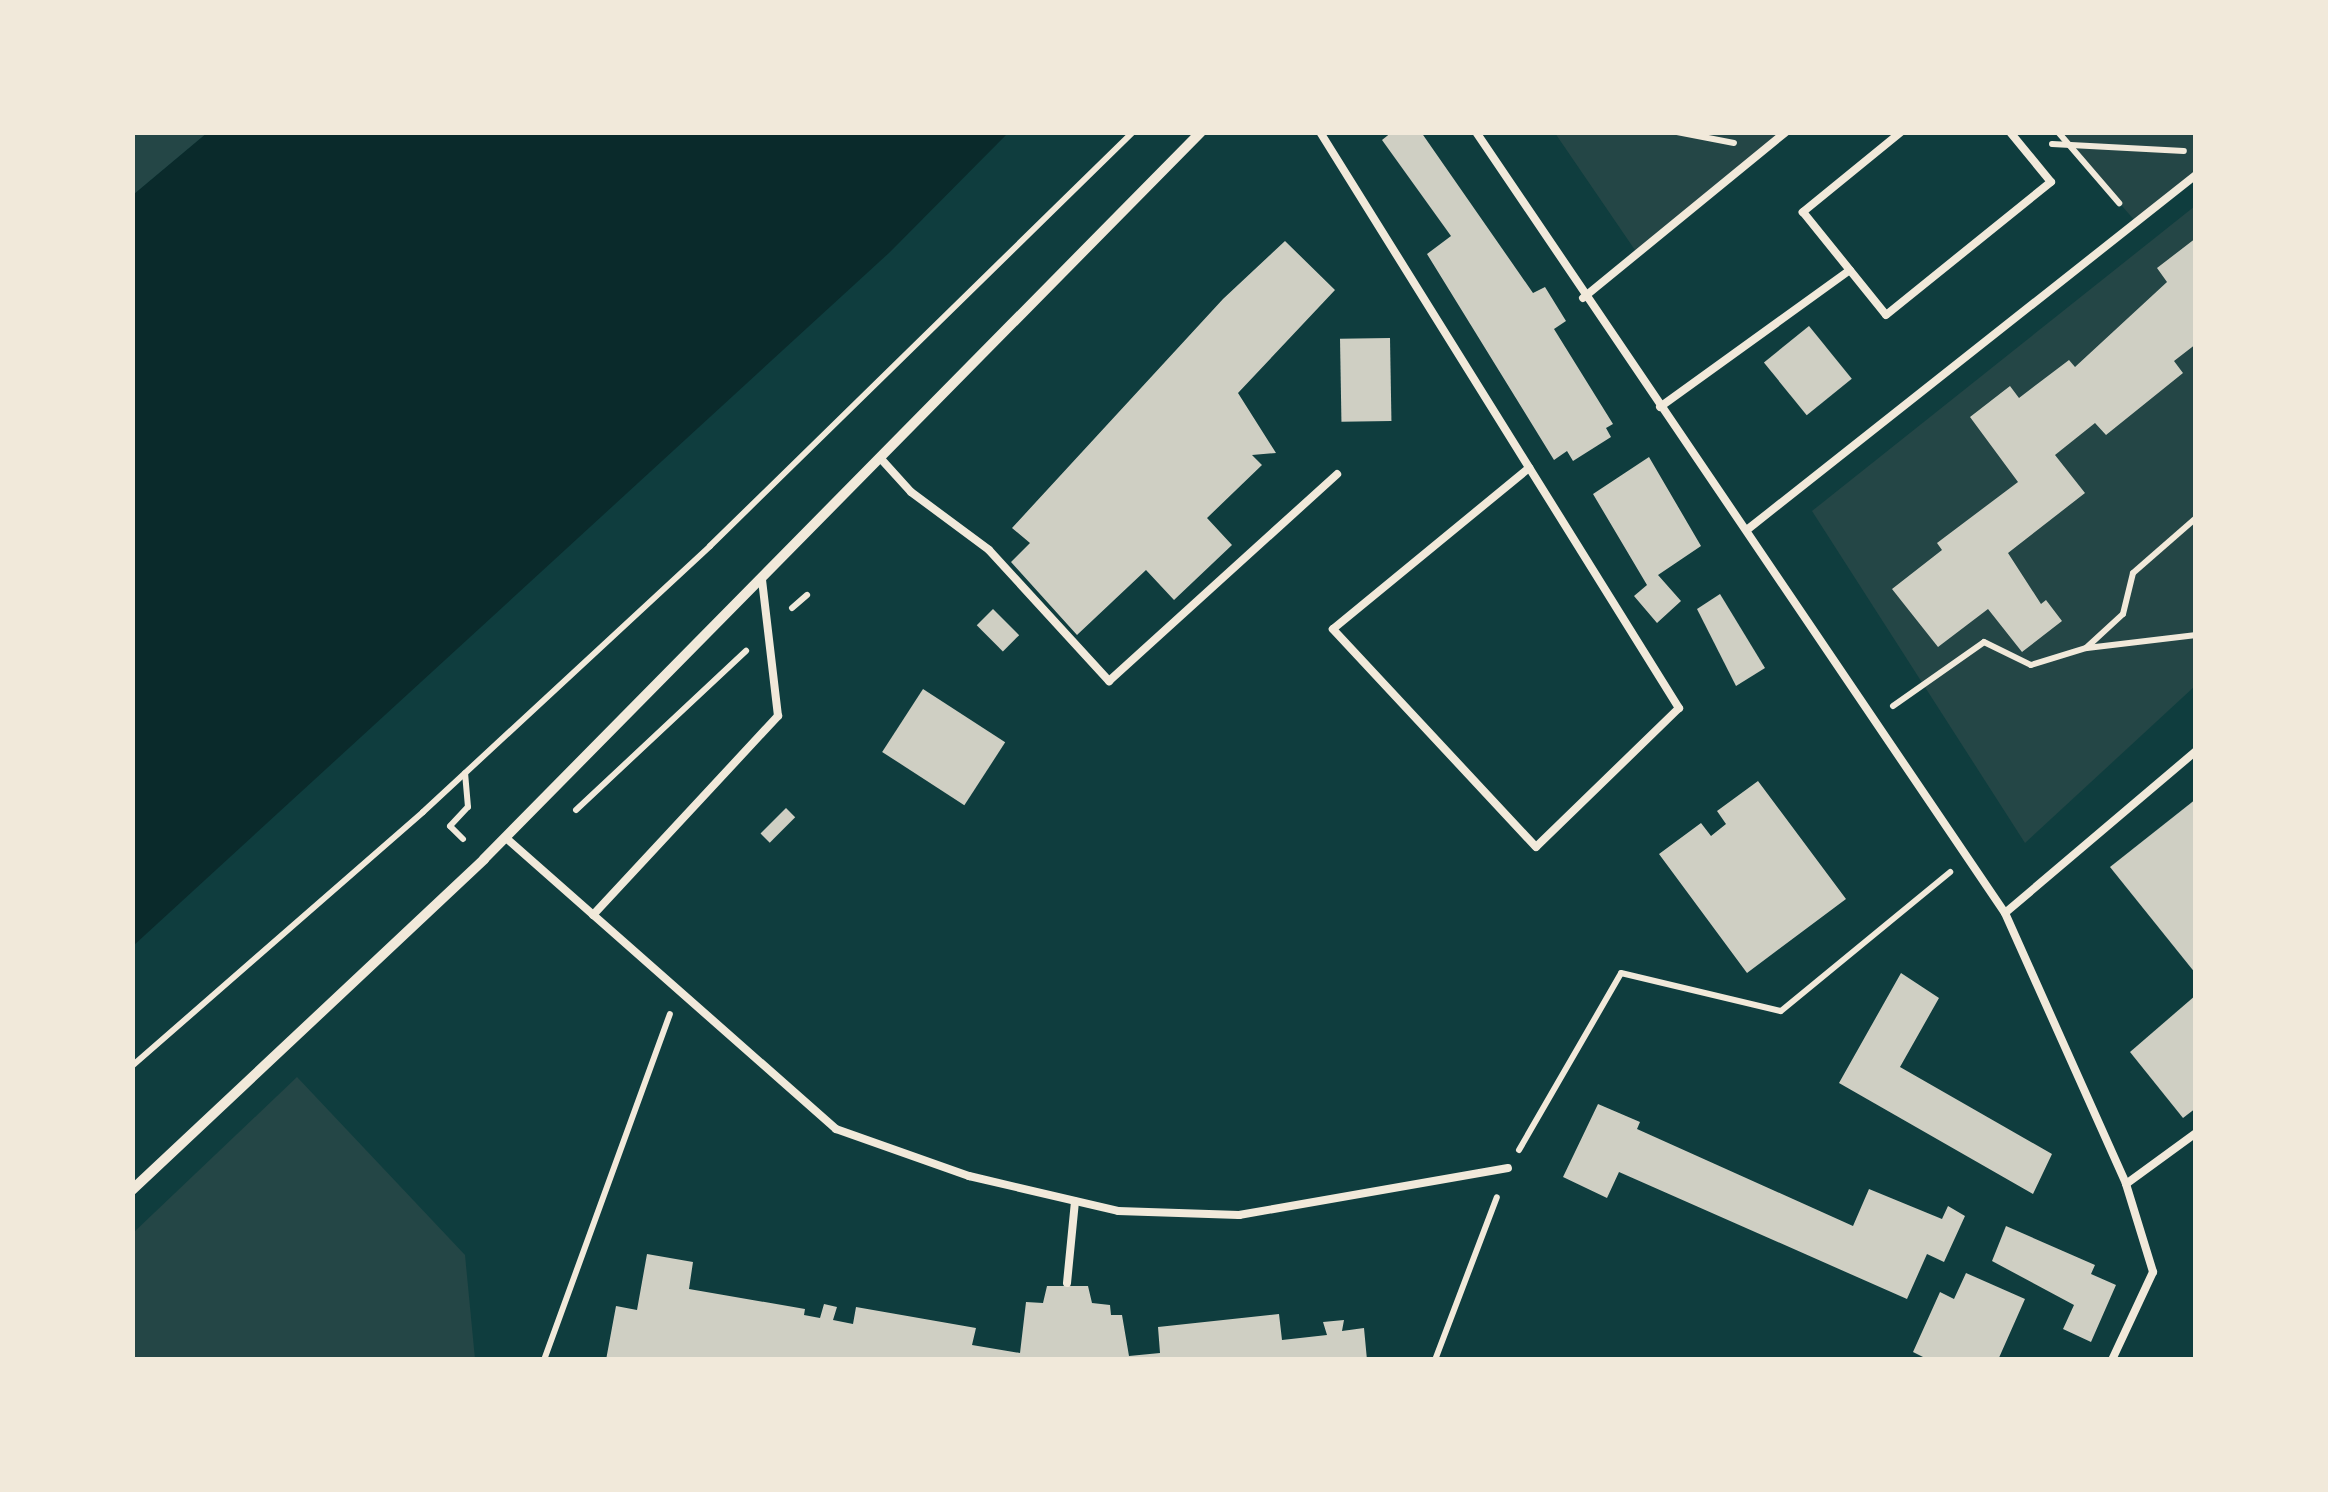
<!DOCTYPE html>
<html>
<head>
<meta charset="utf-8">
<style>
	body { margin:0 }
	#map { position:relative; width:2328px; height:1492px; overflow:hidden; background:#0f3d3e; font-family:Mulish,sans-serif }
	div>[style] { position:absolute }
	.green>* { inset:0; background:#244646 }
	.water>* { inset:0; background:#0a2a2b }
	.building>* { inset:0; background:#cfcfc3; transform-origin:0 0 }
	.path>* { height:6px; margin:-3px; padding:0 3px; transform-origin:3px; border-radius:3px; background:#f1e9da }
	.service>* { height:8px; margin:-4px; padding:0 4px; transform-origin:4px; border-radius:4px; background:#f1e9da }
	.minor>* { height:10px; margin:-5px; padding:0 5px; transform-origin:5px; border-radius:5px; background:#f1e9da }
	span { translate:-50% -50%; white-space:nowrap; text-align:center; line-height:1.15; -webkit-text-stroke:10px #f1e9da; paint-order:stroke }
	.frame { position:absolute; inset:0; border:135px solid #f1e9da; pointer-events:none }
</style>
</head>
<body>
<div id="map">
	<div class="green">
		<i style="clip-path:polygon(133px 133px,207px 133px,133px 195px)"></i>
		<i style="clip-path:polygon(1555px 133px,1786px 133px,1637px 253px)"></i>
		<i style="clip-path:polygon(2058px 133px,2195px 133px,2195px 175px,2136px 222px)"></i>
		<i style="clip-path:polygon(2195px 206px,2195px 686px,2025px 843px,1812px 511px)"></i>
		<i style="clip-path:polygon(297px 1077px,465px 1255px,475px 1359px,133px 1359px,133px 1233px)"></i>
	</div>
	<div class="water">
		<i style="clip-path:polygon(207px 133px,1008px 133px,890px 252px,133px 946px,133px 195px)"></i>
	</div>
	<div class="building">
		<i style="clip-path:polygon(1392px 132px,1421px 132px,1533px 293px,1545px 287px,1566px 321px,1554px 329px,1613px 424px,1606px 428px,1611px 437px,1573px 461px,1567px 451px,1554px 460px,1427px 254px,1451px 236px,1382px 140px)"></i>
		<i style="clip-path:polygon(2196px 238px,2196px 344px,2174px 361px,2183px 373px,2106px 435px,2095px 423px,2055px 455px,2085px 493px,2008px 553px,2041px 604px,2046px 600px,2062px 621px,2022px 652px,1988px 609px,1938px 647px,1892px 589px,1942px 550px,1937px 543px,2018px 482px,1970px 417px,2010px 386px,2019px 398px,2069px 360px,2075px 367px,2167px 282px,2157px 268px)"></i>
		<i style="clip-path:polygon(1285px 241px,1335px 290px,1238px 393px,1276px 453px,1252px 455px,1262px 465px,1207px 518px,1232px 545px,1174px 600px,1146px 570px,1077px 635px,1011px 562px,1030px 543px,1012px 528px,1223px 299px)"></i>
		<i style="left:1809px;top:326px;width:68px;height:58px;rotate:51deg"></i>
		<i style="left:1390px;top:338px;width:83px;height:50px;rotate:89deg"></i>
		<i style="clip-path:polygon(1649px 457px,1701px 546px,1658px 575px,1681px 601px,1657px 623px,1634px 596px,1647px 585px,1593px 494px)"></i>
		<i style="clip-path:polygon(1720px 594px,1765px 668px,1736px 686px,1697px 609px)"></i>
		<i style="left:993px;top:609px;width:37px;height:23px;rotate:45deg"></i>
		<i style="left:923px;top:689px;width:98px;height:75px;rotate:33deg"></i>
		<i style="clip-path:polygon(1758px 781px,1846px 899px,1747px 973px,1659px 854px,1701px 823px,1711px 836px,1726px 824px,1717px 811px)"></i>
		<i style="clip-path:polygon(2196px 799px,2196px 974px,2110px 867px)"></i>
		<i style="left:786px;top:808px;width:13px;height:36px;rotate:45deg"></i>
		<i style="clip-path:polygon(1901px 973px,1939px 998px,1900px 1067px,2052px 1154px,2033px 1194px,1839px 1083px)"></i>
		<i style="clip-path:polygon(2196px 995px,2196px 1108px,2183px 1118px,2130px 1052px)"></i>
		<i style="clip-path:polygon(1598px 1104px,1640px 1122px,1637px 1129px,1853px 1226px,1869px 1189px,1942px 1219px,1948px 1206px,1965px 1216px,1944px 1262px,1927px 1254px,1907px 1299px,1619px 1172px,1607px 1198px,1563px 1177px)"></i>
		<i style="clip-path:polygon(2006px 1226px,2095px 1265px,2091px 1274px,2116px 1285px,2091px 1342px,2063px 1329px,2074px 1305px,1992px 1261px)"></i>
		<i style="clip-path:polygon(647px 1254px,693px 1262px,689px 1289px,805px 1309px,804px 1315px,820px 1318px,824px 1304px,837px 1307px,833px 1320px,853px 1324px,856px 1307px,976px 1328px,972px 1345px,1020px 1353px,1026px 1302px,1043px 1303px,1047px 1286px,1088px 1286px,1092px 1303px,1110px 1305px,1111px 1315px,1122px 1315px,1129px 1356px,1160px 1353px,1158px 1327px,1279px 1314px,1282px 1340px,1327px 1335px,1323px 1322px,1344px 1320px,1342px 1331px,1364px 1328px,1367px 1360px,606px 1360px,616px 1306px,637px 1310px)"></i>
		<i style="clip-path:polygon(1966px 1273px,2025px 1299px,1998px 1360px,1929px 1360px,1913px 1352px,1940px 1292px,1954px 1299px)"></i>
	</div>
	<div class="path">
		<i style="left:1677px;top:132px;width:58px;rotate:10.9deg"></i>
		<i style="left:2058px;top:132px;width:94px;rotate:49.3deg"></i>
		<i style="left:2052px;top:144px;width:132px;rotate:3deg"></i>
		<i style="left:792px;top:608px;width:20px;rotate:-41deg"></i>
		<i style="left:2087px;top:648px;width:110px;rotate:-6.8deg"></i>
		<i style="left:1893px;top:706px;width:111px;rotate:-35.1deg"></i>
		<i style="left:1984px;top:642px;width:52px;rotate:26.1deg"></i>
		<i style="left:2031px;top:665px;width:58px;rotate:-17.2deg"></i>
		<i style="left:2086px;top:648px;width:50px;rotate:-42.6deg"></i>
		<i style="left:2123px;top:614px;width:42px;rotate:-76.3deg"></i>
		<i style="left:2133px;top:573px;width:84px;rotate:-41.1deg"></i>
		<i style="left:576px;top:810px;width:233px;rotate:-43.1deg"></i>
		<i style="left:463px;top:839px;width:18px;rotate:-135deg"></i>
		<i style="left:450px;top:826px;width:26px;rotate:-47deg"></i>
		<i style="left:468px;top:807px;width:34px;rotate:-95deg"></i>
		<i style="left:132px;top:1066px;width:386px;rotate:-41.1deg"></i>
		<i style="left:423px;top:812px;width:391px;rotate:-42.8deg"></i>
		<i style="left:710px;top:546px;width:592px;rotate:-44.38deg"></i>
		<i style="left:1519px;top:1150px;width:204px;rotate:-60deg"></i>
		<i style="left:1621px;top:973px;width:164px;rotate:13.4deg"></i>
		<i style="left:1781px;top:1011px;width:219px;rotate:-39.4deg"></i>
		<i style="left:544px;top:1360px;width:368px;rotate:-70deg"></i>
		<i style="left:1435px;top:1360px;width:174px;rotate:-69.2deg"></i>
	</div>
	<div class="service">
		<i style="left:1320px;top:132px;width:679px;rotate:58.07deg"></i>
		<i style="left:1679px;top:708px;width:199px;rotate:135.8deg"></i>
		<i style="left:1536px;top:847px;width:298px;rotate:-133deg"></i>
		<i style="left:1333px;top:629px;width:254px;rotate:-39.4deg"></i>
		<i style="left:1476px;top:132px;width:943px;rotate:55.89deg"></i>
		<i style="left:2005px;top:913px;width:297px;rotate:65.9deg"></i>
		<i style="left:2126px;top:1184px;width:92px;rotate:72.9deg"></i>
		<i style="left:2153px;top:1272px;width:97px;rotate:115deg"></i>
		<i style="left:1901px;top:132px;width:127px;rotate:140.8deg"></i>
		<i style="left:1803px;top:212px;width:132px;rotate:51.1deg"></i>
		<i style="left:1886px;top:315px;width:212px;rotate:-38.9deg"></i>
		<i style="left:2051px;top:182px;width:65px;rotate:-129.4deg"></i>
		<i style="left:1583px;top:298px;width:262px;rotate:-39.3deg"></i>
		<i style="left:1660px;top:407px;width:234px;rotate:-35.8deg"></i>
		<i style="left:882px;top:460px;width:43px;rotate:47.8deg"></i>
		<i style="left:911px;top:492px;width:97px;rotate:36.6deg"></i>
		<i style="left:989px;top:550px;width:178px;rotate:47.5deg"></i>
		<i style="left:1109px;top:681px;width:308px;rotate:-42.2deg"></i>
		<i style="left:1748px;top:529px;width:571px;rotate:-38.32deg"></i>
		<i style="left:506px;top:838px;width:440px;rotate:41.4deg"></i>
		<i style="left:836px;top:1129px;width:141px;rotate:19.5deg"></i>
		<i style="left:969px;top:1176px;width:153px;rotate:13.2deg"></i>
		<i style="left:1118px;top:1211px;width:121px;rotate:1.9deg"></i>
		<i style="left:1239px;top:1215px;width:273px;rotate:-9.9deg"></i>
		<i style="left:2005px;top:913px;width:250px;rotate:-40.3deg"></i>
		<i style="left:593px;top:915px;width:272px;rotate:-47.1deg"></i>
		<i style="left:778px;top:716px;width:137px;rotate:-96.7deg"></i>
		<i style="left:2126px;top:1184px;width:87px;rotate:-36.1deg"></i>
		<i style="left:1067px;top:1283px;width:82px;rotate:-84.4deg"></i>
	</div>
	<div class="minor">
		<i style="left:132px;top:1190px;width:483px;rotate:-43.2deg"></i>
		<i style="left:484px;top:859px;width:1021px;rotate:-45.4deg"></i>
	</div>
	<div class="frame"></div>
</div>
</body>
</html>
